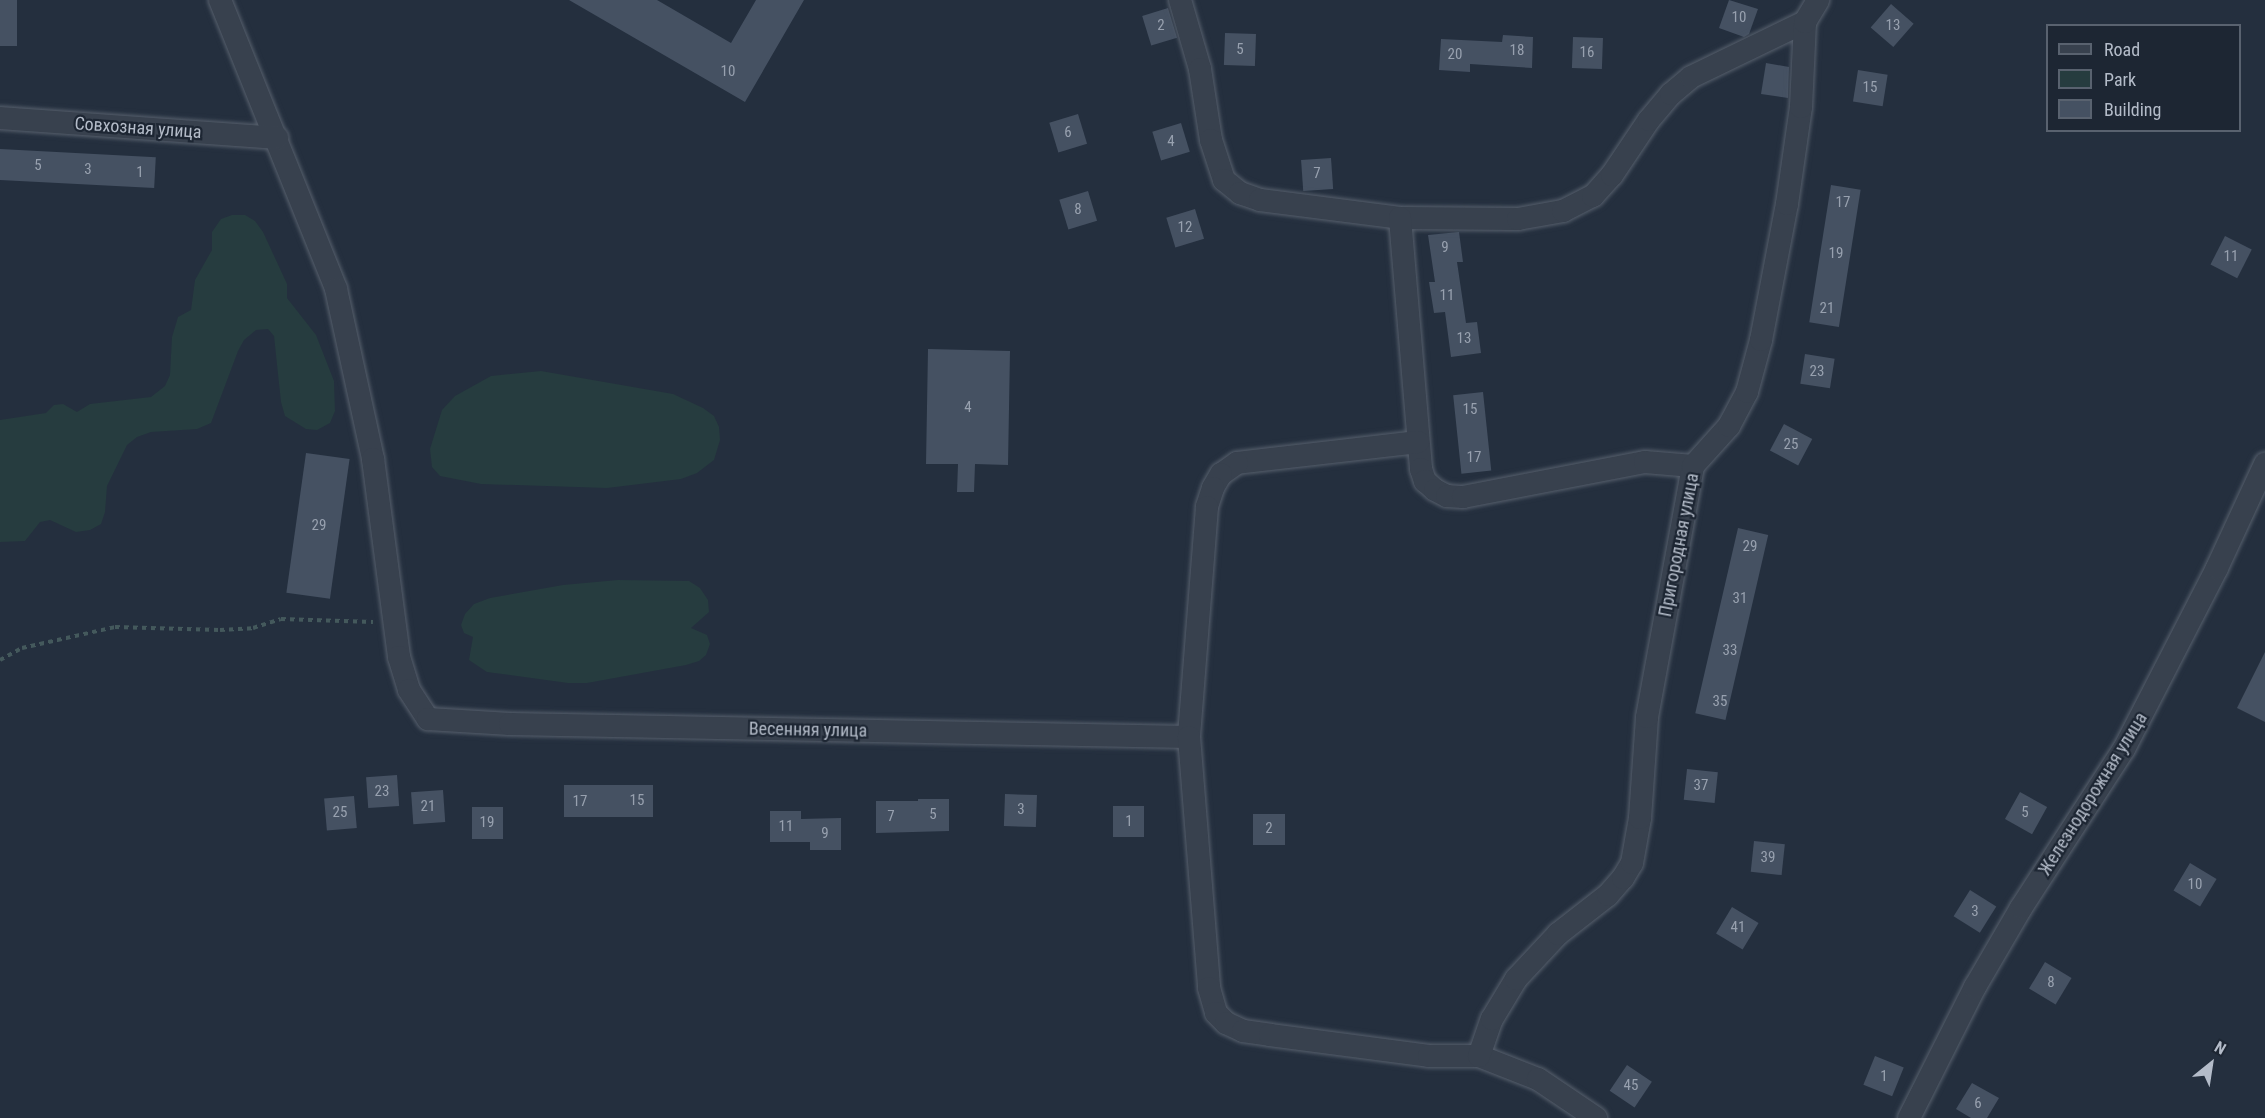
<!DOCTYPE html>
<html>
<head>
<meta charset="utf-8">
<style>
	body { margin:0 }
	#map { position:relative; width:2265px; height:1118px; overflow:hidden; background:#242f3e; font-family:"Roboto Condensed",sans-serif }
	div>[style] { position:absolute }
	.green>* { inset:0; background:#263c3f }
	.building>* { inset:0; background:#455162; transform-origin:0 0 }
	.path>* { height:4px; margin-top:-2px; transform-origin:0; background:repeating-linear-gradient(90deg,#44595c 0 4.5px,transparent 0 9px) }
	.roads { filter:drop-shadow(0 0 2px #565f6c) drop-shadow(0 0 2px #565f6c) }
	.street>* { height:22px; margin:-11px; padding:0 11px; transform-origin:11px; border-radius:11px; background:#38414e }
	span { translate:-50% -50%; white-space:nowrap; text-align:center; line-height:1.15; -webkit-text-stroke:4.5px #1d2633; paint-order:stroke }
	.number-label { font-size:15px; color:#98a1af }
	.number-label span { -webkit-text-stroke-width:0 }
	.street-label { font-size:18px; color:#b4bcc9 }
	.legend { position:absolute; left:2046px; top:24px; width:195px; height:108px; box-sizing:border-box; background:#1d2633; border:2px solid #59626f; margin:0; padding:8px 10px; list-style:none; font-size:18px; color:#b4bcc9 }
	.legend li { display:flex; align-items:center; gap:12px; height:30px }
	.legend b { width:30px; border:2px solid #59626f }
	.north { position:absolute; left:2181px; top:1034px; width:60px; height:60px; -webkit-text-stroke:4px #1d2633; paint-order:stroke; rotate:30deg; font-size:16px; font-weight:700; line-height:24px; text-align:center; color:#b4bcc9 }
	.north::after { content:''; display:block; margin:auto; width:21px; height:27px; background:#b4bcc9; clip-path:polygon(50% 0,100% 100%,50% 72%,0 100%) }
</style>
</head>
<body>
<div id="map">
	<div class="green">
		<i style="clip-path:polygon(232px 215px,245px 215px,255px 221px,263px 232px,287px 284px,287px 298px,316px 335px,334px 381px,335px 411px,330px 423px,317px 430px,306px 429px,285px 416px,281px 402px,274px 336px,268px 329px,256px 330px,244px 340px,238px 351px,211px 423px,197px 429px,151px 432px,137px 437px,127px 445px,107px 486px,105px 512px,101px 524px,90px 530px,76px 532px,50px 520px,40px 522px,25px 541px,0 542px,0 420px,46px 413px,54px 405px,63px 404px,77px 412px,90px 404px,151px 397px,165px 386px,170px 375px,172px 337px,178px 317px,191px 310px,195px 280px,212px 250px,212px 232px,221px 219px)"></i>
		<i style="clip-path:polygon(541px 371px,673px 394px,703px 408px,714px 416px,719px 427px,720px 440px,714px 460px,697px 473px,681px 479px,607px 488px,481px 484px,440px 476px,432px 467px,430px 449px,442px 410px,455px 396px,491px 376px)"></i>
		<i style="clip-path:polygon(618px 580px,689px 581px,700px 588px,708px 600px,709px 612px,691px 628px,707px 635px,710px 644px,706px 655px,699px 661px,686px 665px,587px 683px,568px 683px,487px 672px,469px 660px,473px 637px,464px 633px,461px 625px,465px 614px,474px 604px,490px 598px,563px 585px)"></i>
	</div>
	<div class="building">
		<i style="left:0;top:0;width:17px;height:46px"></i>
		<i style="clip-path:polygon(569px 0,657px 0,731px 43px,756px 0,804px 0,745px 102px)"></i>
		<i style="clip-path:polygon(1729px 0,1758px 9px,1749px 34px,1744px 37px,1719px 28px)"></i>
		<i style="left:1891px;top:4px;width:30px;height:31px;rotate:41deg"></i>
		<i style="left:1168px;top:8px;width:31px;height:27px;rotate:73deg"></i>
		<i style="left:1256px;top:34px;width:32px;height:31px;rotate:92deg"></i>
		<i style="clip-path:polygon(1503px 35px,1533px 37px,1532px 68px,1470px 64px,1470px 72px,1439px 70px,1441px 39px,1502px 42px)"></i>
		<i style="left:1573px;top:37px;width:30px;height:31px;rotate:2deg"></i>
		<i style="clip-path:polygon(1766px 63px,1789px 67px,1788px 98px,1761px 94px)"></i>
		<i style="left:1858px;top:70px;width:30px;height:32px;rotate:9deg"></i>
		<i style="left:1078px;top:114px;width:31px;height:30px;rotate:73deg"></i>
		<i style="left:1181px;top:123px;width:30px;height:30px;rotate:73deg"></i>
		<i style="left:0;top:149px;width:156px;height:31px;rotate:3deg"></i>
		<i style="left:1331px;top:158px;width:31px;height:30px;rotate:86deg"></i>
		<i style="left:1831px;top:185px;width:30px;height:139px;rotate:9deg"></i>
		<i style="left:1088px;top:191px;width:31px;height:30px;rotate:73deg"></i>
		<i style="left:1195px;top:209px;width:31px;height:30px;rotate:73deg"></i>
		<i style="clip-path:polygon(1459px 232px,1463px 262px,1457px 262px,1466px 323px,1477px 322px,1481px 353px,1451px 357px,1445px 312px,1434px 313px,1429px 282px,1435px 282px,1428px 235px)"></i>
		<i style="left:2225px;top:236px;width:30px;height:32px;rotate:27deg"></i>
		<i style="clip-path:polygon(928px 349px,1010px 351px,1008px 465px,975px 464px,974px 492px,957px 492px,958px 464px,926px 464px)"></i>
		<i style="left:1805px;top:354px;width:30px;height:30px;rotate:9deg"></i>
		<i style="left:1483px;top:392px;width:79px;height:30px;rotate:84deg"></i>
		<i style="left:1784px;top:424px;width:32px;height:30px;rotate:28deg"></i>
		<i style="left:306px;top:453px;width:44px;height:141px;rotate:8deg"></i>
		<i style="left:1738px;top:528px;width:31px;height:190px;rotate:13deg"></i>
		<i style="clip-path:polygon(2265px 652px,2265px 722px,2237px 708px)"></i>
		<i style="left:1687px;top:769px;width:31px;height:31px;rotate:6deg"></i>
		<i style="left:397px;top:775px;width:31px;height:31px;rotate:86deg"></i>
		<i style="left:653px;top:785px;width:32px;height:89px;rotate:90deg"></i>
		<i style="left:443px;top:790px;width:32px;height:32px;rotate:86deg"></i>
		<i style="left:2020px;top:792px;width:31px;height:31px;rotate:29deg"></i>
		<i style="left:1005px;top:794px;width:32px;height:32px;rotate:2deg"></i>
		<i style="left:354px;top:796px;width:32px;height:30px;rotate:85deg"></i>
		<i style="clip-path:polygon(918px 799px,949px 799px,949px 831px,876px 833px,876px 801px,918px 801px)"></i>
		<i style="left:1113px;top:806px;width:31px;height:31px"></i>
		<i style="left:472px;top:807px;width:31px;height:32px"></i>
		<i style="clip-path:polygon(770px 811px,801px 811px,801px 819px,841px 818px,841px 850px,810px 850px,810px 842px,770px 842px)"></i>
		<i style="left:1253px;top:814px;width:32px;height:31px"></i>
		<i style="left:1754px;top:841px;width:31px;height:31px;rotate:6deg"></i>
		<i style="left:2190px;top:863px;width:31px;height:32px;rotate:31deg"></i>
		<i style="left:1970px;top:890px;width:31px;height:31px;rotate:32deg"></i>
		<i style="left:1732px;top:907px;width:31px;height:31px;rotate:31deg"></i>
		<i style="left:2045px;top:962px;width:31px;height:31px;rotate:31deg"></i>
		<i style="left:1875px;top:1056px;width:31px;height:31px;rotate:22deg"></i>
		<i style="left:1627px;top:1065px;width:30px;height:31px;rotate:34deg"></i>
		<i style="clip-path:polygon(1972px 1083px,1999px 1098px,1987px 1118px,1971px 1118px,1956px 1109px)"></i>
	</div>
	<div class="path">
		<i style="left:0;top:660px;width:25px;rotate:-29deg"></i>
		<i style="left:22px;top:648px;width:95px;rotate:-12.7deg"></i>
		<i style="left:115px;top:627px;width:105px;rotate:1.6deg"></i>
		<i style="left:220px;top:630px;width:33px;rotate:-3deg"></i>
		<i style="left:253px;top:628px;width:29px;rotate:-18deg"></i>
		<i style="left:281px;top:619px;width:92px;rotate:1.9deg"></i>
	</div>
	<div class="roads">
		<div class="street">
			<i style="left:220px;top:0;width:311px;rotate:68.1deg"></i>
			<i style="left:336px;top:289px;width:174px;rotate:77.7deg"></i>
			<i style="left:373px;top:459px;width:200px;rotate:82.5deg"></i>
			<i style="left:399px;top:657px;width:34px;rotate:73deg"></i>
			<i style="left:409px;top:690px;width:35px;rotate:57deg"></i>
			<i style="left:428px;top:719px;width:82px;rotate:3.5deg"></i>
			<i style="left:510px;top:724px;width:679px;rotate:1.1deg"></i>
			<i style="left:1180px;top:0;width:72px;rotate:73.8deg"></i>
			<i style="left:1200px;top:69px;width:72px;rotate:81.2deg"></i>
			<i style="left:1211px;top:140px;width:42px;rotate:72deg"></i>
			<i style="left:1224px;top:180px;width:21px;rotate:39deg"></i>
			<i style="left:1240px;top:193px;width:21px;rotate:19deg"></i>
			<i style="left:1260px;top:200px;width:141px;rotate:7.3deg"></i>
			<i style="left:1400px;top:218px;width:118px;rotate:0.5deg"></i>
			<i style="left:1518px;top:219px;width:46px;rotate:-10.1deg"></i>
			<i style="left:1563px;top:211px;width:34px;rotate:-27deg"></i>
			<i style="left:1593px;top:196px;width:28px;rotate:-48deg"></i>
			<i style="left:1612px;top:175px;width:66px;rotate:-56.1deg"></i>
			<i style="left:1649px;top:120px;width:34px;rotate:-50deg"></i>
			<i style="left:1671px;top:94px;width:26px;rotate:-40deg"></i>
			<i style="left:1691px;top:77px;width:127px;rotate:-25.8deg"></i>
			<i style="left:0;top:118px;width:278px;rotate:4.1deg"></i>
			<i style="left:1400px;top:218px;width:252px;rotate:85.2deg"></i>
			<i style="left:1421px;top:469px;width:13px;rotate:72deg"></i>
			<i style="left:1425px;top:481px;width:13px;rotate:42deg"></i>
			<i style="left:1435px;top:490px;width:13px;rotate:27deg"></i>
			<i style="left:1447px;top:496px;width:16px;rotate:4deg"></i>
			<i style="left:1463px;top:497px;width:185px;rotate:-10.9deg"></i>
			<i style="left:1645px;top:462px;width:48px;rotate:4.8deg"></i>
			<i style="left:1418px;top:442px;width:182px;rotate:173.4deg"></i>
			<i style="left:1237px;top:463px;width:19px;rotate:145deg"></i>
			<i style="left:1221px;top:474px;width:16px;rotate:120deg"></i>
			<i style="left:1213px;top:488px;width:20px;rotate:108deg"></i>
			<i style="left:1207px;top:507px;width:231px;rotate:94.5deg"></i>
			<i style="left:1189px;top:737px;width:252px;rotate:85.4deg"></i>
			<i style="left:1209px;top:988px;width:26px;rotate:74deg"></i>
			<i style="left:1216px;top:1013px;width:14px;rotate:45deg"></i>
			<i style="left:1226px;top:1023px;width:19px;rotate:25deg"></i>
			<i style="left:1243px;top:1031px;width:27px;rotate:8deg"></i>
			<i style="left:1270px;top:1035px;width:160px;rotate:7.5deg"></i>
			<i style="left:1429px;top:1056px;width:50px"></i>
			<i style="left:1479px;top:1056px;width:63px;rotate:21.3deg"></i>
			<i style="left:1538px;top:1079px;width:70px;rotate:33.9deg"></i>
			<i style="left:1479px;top:1056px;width:39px;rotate:-71deg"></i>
			<i style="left:1492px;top:1019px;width:47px;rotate:-59deg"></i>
			<i style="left:1516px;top:979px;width:62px;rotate:-47deg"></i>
			<i style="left:1558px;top:934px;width:63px;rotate:-38deg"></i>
			<i style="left:1608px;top:895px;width:23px;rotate:-49deg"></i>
			<i style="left:1623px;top:878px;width:17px;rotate:-59deg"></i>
			<i style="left:1632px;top:863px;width:46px;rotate:-79.9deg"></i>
			<i style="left:1640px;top:818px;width:101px;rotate:-86deg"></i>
			<i style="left:1647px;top:717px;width:255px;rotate:-79.6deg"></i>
			<i style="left:1693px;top:466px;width:54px;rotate:-48deg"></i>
			<i style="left:1729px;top:426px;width:38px;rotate:-62deg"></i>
			<i style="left:1747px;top:392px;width:54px;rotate:-74.9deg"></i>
			<i style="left:1761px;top:340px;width:138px;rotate:-79.2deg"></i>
			<i style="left:1787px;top:204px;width:98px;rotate:-81.8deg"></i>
			<i style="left:1801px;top:107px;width:85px;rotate:-87.3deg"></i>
			<i style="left:1805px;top:22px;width:26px;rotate:-59deg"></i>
			<i style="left:1909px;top:1118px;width:147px;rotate:-63.3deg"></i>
			<i style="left:1975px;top:987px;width:91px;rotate:-59.8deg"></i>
			<i style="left:2021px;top:908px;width:189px;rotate:-57.1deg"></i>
			<i style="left:2124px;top:749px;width:203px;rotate:-62.8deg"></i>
			<i style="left:2217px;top:568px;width:115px;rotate:-65.2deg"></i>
		</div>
	</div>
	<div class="number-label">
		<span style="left:1739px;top:18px">10</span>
		<span style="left:1161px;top:26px">2</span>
		<span style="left:1893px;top:26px">13</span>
		<span style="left:1240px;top:50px">5</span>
		<span style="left:1517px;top:51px">18</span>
		<span style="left:1587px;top:53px">16</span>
		<span style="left:1455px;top:55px">20</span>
		<span style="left:728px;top:72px">10</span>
		<span style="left:1870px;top:88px">15</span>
		<span style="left:1068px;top:133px">6</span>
		<span style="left:1171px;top:142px">4</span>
		<span style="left:38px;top:166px">5</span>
		<span style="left:88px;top:170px">3</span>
		<span style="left:140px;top:173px">1</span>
		<span style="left:1317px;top:174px">7</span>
		<span style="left:1843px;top:203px">17</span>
		<span style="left:1078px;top:210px">8</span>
		<span style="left:1185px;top:228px">12</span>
		<span style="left:1445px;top:248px">9</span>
		<span style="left:1836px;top:254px">19</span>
		<span style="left:2231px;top:257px">11</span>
		<span style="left:1447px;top:296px">11</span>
		<span style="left:1827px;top:309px">21</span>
		<span style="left:1464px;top:339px">13</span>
		<span style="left:1817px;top:372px">23</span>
		<span style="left:968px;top:408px">4</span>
		<span style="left:1470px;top:410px">15</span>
		<span style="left:1791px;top:445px">25</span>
		<span style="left:1474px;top:458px">17</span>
		<span style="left:319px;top:526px">29</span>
		<span style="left:1750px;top:547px">29</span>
		<span style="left:1740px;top:599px">31</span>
		<span style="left:1730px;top:651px">33</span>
		<span style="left:1720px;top:702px">35</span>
		<span style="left:1701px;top:786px">37</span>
		<span style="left:382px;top:792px">23</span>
		<span style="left:637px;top:801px">15</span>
		<span style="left:580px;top:802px">17</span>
		<span style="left:428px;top:807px">21</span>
		<span style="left:1021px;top:810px">3</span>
		<span style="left:340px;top:813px">25</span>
		<span style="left:2025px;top:813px">5</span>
		<span style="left:933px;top:815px">5</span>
		<span style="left:891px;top:817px">7</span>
		<span style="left:1129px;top:822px">1</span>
		<span style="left:487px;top:823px">19</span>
		<span style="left:786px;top:827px">11</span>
		<span style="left:1269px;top:829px">2</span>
		<span style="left:825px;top:834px">9</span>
		<span style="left:1768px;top:858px">39</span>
		<span style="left:2195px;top:885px">10</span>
		<span style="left:1975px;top:912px">3</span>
		<span style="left:1738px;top:928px">41</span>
		<span style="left:2051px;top:983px">8</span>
		<span style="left:1884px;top:1077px">1</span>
		<span style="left:1631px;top:1086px">45</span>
		<span style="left:1978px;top:1104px">6</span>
	</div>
	<div class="street-label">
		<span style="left:138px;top:128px;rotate:4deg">Совхозная улица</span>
		<span style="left:1679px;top:545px;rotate:-79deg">Пригородная улица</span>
		<span style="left:808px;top:730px;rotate:1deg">Весенняя улица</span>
		<span style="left:2093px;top:794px;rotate:-58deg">Железнодорожная улица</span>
	</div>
	<ul class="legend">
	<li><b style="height:8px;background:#38414e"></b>Road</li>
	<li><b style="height:16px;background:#263c3f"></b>Park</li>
	<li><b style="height:16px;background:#455162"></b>Building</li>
	</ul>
	<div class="north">N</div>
</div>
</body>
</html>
